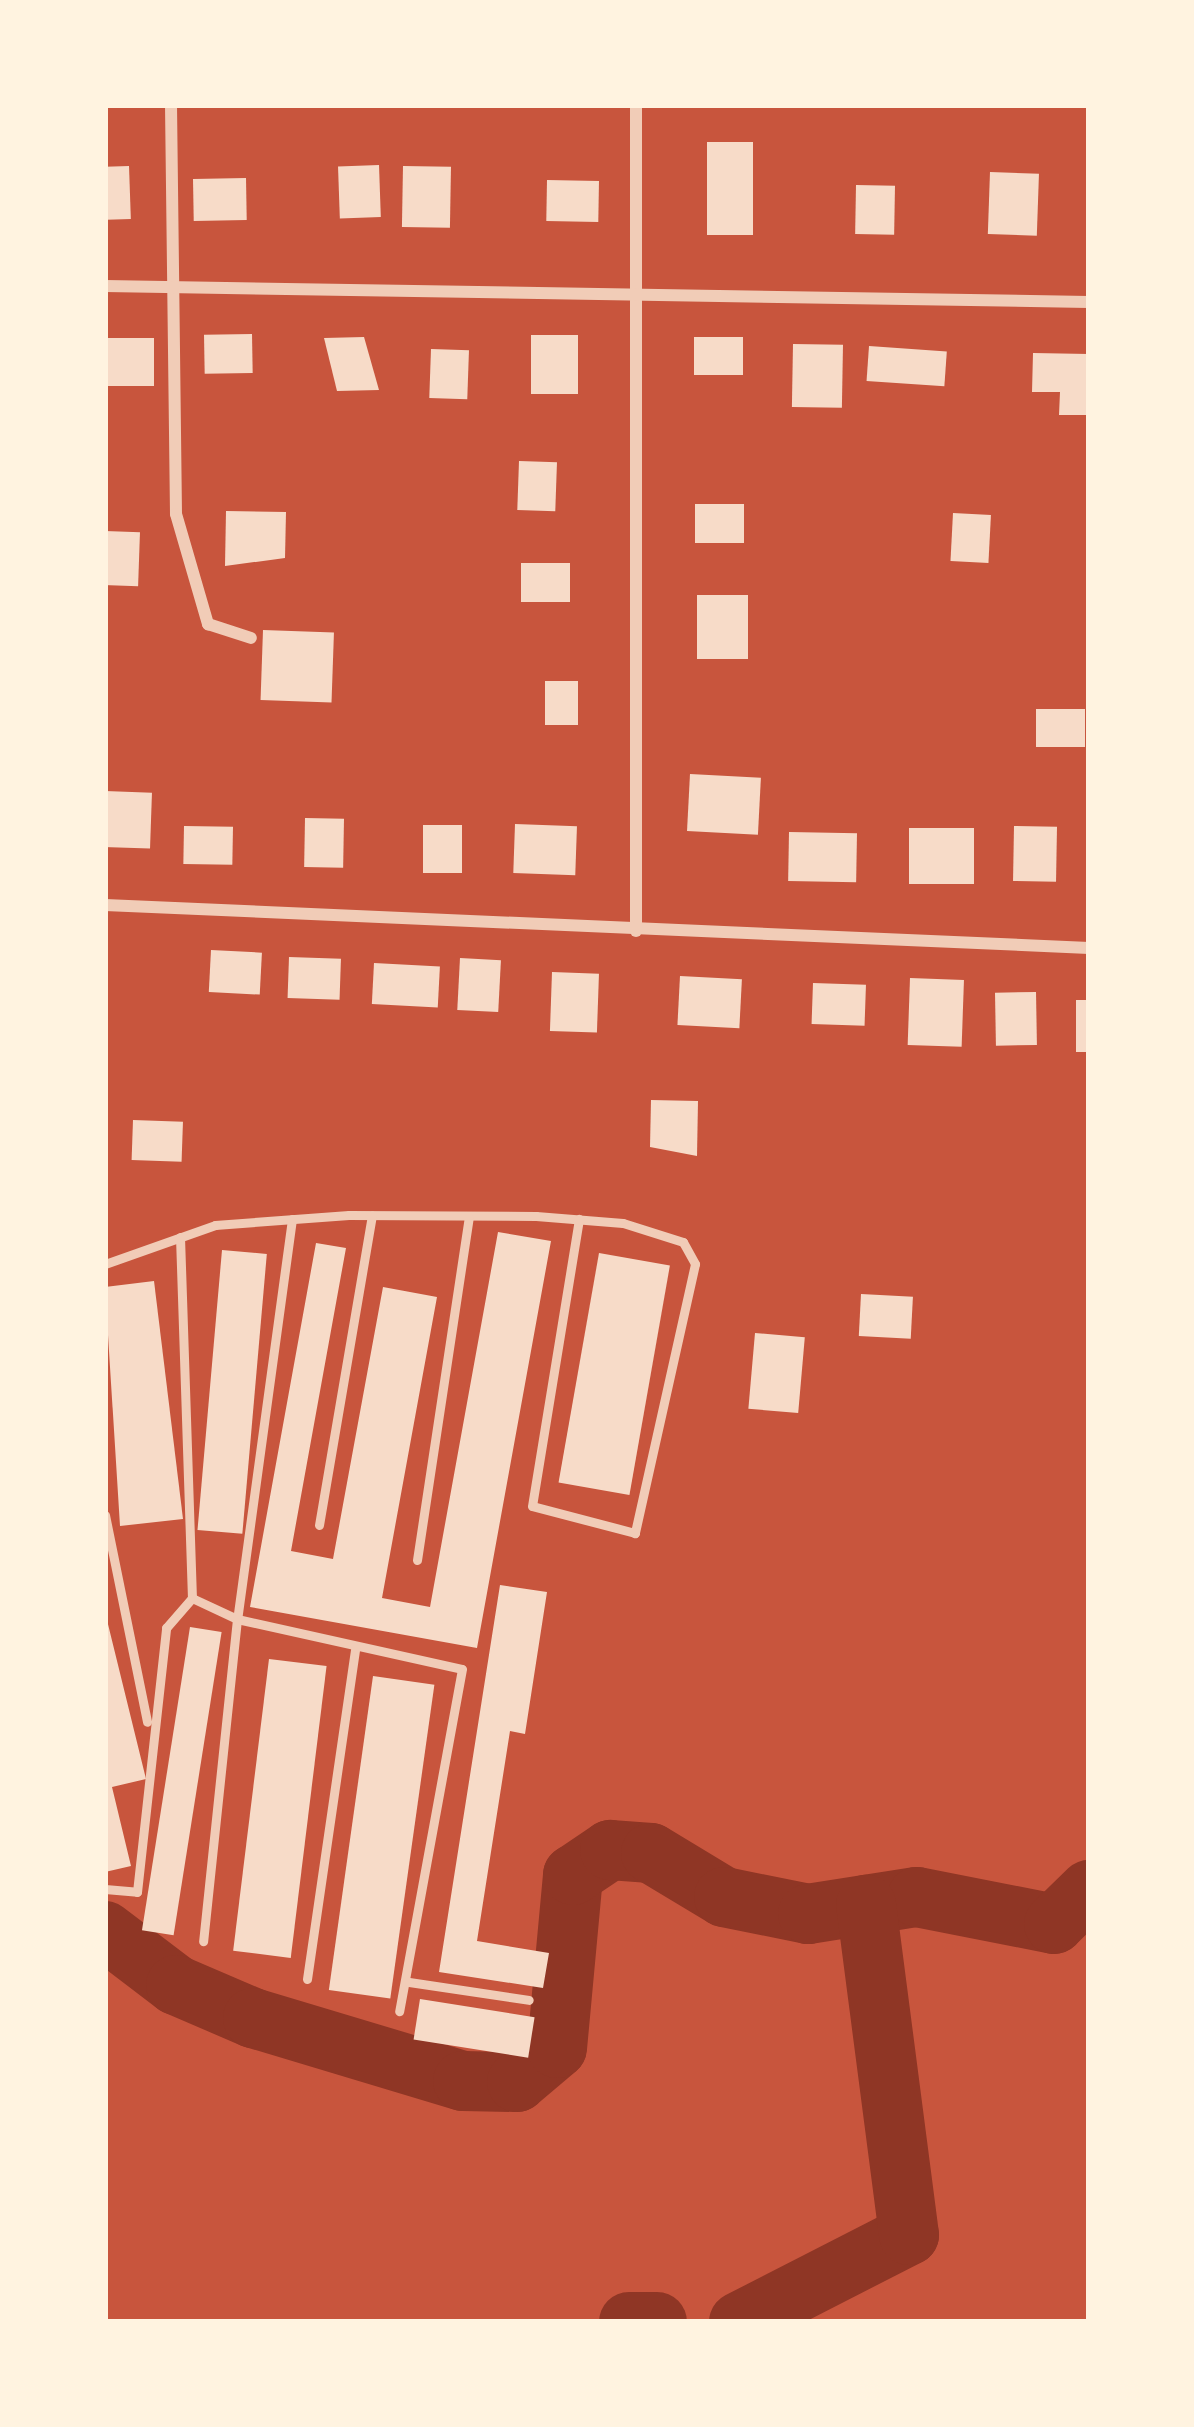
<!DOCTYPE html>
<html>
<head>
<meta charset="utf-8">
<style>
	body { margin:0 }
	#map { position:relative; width:1194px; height:2427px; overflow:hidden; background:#c8553d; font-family:"Times New Roman",serif }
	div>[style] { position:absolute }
	.river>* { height:60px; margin:-30px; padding:0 30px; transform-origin:30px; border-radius:30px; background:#8f3625 }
	.building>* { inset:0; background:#f7dbc8; transform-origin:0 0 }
	.service>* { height:9px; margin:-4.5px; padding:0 4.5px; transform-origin:4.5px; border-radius:4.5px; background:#f1ccb7 }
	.minor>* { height:12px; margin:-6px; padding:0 6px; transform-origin:6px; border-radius:6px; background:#f1ccb7 }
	span { translate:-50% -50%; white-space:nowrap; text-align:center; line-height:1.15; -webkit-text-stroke:12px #fff3e0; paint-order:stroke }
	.frame { position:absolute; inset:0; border:108px solid #fff3e0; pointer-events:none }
</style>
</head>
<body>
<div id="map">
	<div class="river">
		<i style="left:105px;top:1931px;width:89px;rotate:37.3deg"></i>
		<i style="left:176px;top:1985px;width:84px;rotate:23.2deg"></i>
		<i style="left:253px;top:2018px;width:219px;rotate:16.7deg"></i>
		<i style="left:463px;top:2081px;width:54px;rotate:1.1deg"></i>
		<i style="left:517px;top:2082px;width:52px;rotate:-40.4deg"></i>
		<i style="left:557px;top:2048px;width:174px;rotate:-84.7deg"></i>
		<i style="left:573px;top:1875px;width:45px;rotate:-34deg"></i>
		<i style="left:610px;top:1850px;width:41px;rotate:4.2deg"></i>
		<i style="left:651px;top:1853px;width:85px;rotate:31.1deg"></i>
		<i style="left:724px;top:1897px;width:86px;rotate:11.4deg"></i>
		<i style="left:808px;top:1914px;width:110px;rotate:-8.9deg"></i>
		<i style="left:917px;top:1897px;width:140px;rotate:11.1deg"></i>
		<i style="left:1054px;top:1924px;width:49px;rotate:-44.2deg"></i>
		<i style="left:629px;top:2322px;width:28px"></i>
		<i style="left:739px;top:2322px;width:191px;rotate:-27.1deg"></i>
		<i style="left:909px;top:2235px;width:333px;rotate:-97.4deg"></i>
	</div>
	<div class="building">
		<i style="left:707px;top:142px;width:46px;height:93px"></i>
		<i style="left:379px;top:165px;width:52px;height:41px;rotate:88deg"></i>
		<i style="left:129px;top:166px;width:53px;height:24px;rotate:88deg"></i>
		<i style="left:403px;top:166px;width:48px;height:61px;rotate:1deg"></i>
		<i style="left:990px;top:172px;width:49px;height:62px;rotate:2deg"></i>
		<i style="left:246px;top:178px;width:42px;height:53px;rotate:89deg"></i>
		<i style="left:547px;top:180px;width:52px;height:41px;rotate:1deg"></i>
		<i style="left:856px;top:185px;width:39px;height:49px;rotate:1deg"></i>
		<i style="left:252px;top:334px;width:39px;height:48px;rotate:89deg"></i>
		<i style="left:531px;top:335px;width:47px;height:59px"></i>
		<i style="clip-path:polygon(364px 337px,379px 390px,337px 391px,324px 338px)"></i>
		<i style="left:694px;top:337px;width:49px;height:38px"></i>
		<i style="left:105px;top:338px;width:49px;height:48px"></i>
		<i style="left:793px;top:344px;width:50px;height:63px;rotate:1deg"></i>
		<i style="left:869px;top:346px;width:78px;height:35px;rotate:4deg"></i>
		<i style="left:431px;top:349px;width:38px;height:49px;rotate:2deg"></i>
		<i style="clip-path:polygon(1033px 353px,1089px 354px,1089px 415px,1059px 415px,1060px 392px,1032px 392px)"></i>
		<i style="left:519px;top:461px;width:38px;height:49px;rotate:2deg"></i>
		<i style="left:695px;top:504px;width:49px;height:39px"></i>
		<i style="clip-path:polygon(226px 511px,286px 512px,285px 558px,225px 566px)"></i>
		<i style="left:953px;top:513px;width:38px;height:48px;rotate:3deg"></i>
		<i style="left:105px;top:531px;width:35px;height:54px;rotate:2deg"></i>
		<i style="left:521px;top:563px;width:49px;height:39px"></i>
		<i style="left:697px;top:595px;width:51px;height:64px"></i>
		<i style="left:263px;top:630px;width:71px;height:70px;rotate:2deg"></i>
		<i style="left:545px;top:681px;width:33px;height:44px"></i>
		<i style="left:1036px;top:709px;width:49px;height:38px"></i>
		<i style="left:690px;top:774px;width:71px;height:57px;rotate:3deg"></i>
		<i style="left:105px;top:791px;width:47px;height:56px;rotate:2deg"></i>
		<i style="left:305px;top:818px;width:39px;height:49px;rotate:1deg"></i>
		<i style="left:515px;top:824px;width:62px;height:49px;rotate:2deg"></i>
		<i style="left:423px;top:825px;width:39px;height:48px"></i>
		<i style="left:184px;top:826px;width:49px;height:38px;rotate:1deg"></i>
		<i style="left:1014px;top:826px;width:43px;height:55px;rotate:1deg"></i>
		<i style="left:909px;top:828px;width:65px;height:56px"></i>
		<i style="left:789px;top:832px;width:68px;height:49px;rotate:1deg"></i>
		<i style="left:211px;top:950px;width:51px;height:42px;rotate:3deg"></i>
		<i style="left:289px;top:957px;width:52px;height:41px;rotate:2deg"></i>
		<i style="left:460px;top:958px;width:41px;height:52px;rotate:3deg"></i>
		<i style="left:374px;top:963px;width:66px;height:41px;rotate:3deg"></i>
		<i style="left:552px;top:972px;width:47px;height:59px;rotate:2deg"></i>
		<i style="left:680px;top:976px;width:62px;height:49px;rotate:3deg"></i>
		<i style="left:910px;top:978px;width:54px;height:67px;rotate:2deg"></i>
		<i style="left:813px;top:983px;width:53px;height:41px;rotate:2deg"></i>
		<i style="left:1036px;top:992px;width:53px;height:41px;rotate:89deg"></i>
		<i style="left:1076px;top:1000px;width:13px;height:52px"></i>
		<i style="clip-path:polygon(651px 1100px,698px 1101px,697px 1156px,650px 1147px)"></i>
		<i style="left:133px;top:1120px;width:50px;height:40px;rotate:2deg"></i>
		<i style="clip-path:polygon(498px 1232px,551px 1241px,477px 1648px,250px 1607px,316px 1243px,346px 1248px,291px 1551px,333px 1559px,383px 1287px,437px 1297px,382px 1598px,430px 1607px)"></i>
		<i style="left:222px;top:1250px;width:45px;height:281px;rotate:5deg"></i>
		<i style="left:599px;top:1253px;width:72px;height:233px;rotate:10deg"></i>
		<i style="clip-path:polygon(154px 1281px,183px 1519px,120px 1526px,105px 1287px)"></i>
		<i style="left:861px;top:1294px;width:52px;height:42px;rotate:3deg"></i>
		<i style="left:755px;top:1333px;width:50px;height:76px;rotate:5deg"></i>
		<i style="clip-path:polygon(500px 1585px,547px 1592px,525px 1734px,510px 1731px,477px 1941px,549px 1953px,543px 1988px,439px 1972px)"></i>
		<i style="clip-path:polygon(105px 1612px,146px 1779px,112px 1787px,131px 1866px,105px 1872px)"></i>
		<i style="left:190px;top:1627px;width:32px;height:307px;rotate:9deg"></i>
		<i style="left:269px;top:1659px;width:58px;height:294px;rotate:7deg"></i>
		<i style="left:373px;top:1676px;width:62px;height:317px;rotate:8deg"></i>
		<i style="left:420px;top:1999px;width:116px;height:41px;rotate:9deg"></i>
	</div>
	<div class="service">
		<i style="left:292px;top:1219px;width:404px;rotate:97.8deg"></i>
		<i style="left:237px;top:1619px;width:230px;rotate:12.5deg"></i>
		<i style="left:462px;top:1669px;width:348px;rotate:100.4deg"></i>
		<i style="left:180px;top:1237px;width:361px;rotate:88.1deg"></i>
		<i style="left:192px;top:1598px;width:50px;rotate:25deg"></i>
		<i style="left:237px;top:1619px;width:324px;rotate:96deg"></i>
		<i style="left:105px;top:1264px;width:117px;rotate:-19.5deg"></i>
		<i style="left:215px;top:1225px;width:134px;rotate:-4.3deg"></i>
		<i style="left:349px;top:1215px;width:187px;rotate:0.3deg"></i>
		<i style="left:536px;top:1216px;width:87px;rotate:4.6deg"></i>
		<i style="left:623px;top:1223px;width:63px;rotate:17.6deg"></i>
		<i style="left:683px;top:1242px;width:25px;rotate:61deg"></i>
		<i style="left:695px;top:1264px;width:276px;rotate:102.6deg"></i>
		<i style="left:635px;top:1533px;width:106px;rotate:-165.3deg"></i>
		<i style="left:532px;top:1506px;width:291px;rotate:-80.7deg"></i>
		<i style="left:105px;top:1515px;width:211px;rotate:78.5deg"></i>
		<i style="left:319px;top:1525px;width:314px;rotate:-80.3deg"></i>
		<i style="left:417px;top:1560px;width:346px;rotate:-81.4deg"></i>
		<i style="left:105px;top:1889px;width:32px;rotate:5deg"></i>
		<i style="left:137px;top:1892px;width:266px;rotate:-83.7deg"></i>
		<i style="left:166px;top:1628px;width:40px;rotate:-49deg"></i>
		<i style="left:307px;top:1979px;width:334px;rotate:-81.7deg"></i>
		<i style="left:409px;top:1982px;width:121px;rotate:8.5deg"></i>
	</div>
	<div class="minor">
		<i style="left:171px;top:105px;width:409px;rotate:89.3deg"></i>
		<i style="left:176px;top:514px;width:115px;rotate:73.8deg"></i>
		<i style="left:208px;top:624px;width:45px;rotate:18deg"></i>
		<i style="left:636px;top:105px;width:826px;rotate:90deg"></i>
		<i style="left:105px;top:286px;width:984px;rotate:0.93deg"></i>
		<i style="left:105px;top:905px;width:985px;rotate:2.5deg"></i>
	</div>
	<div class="frame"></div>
</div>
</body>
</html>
